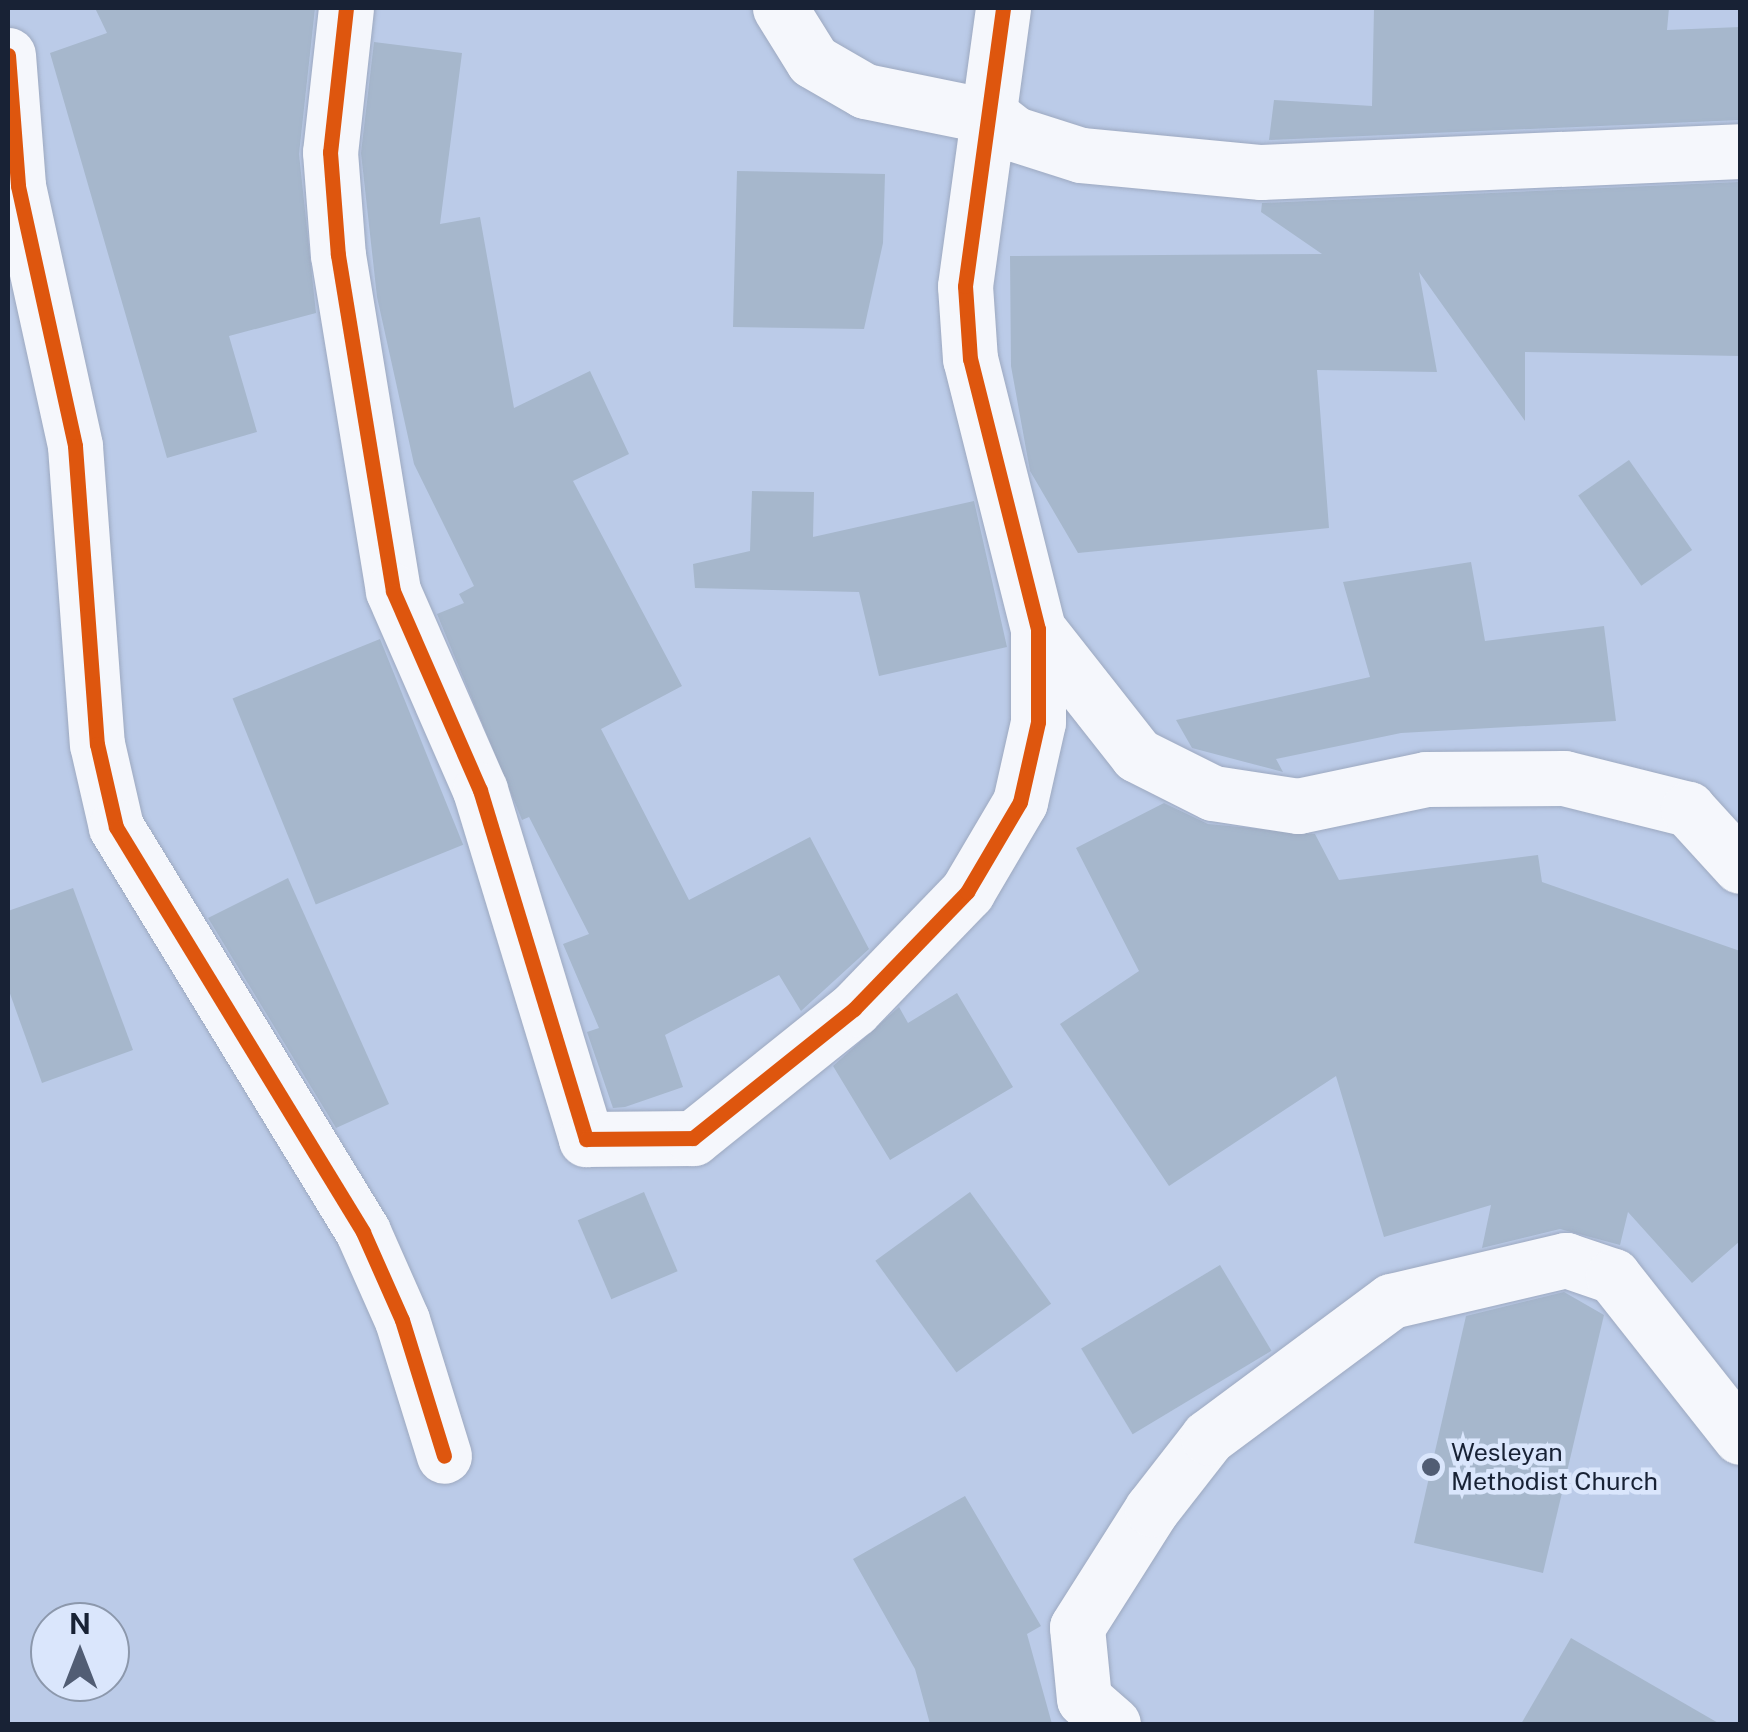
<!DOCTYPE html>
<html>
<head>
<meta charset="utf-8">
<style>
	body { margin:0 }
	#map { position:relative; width:1748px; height:1732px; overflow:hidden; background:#bbcbe8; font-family:"Public Sans",sans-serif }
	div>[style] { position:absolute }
	.building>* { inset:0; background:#a6b7cc; transform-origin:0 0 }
	.roads { filter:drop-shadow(0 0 2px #9da9c0) drop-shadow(0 0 2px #9da9c0) }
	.minor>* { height:55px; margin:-27.5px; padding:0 27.5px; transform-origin:27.5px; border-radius:27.5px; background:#f5f7fc }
	.cycleway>* { height:15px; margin:-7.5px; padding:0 7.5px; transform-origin:7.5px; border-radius:7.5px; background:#de560e }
	.dots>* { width:28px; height:28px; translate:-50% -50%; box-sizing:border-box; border:5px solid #dae6fc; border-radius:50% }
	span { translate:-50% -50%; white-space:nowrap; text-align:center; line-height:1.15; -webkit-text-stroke:9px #dae6fc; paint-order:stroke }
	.poi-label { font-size:25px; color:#182235 }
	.left { translate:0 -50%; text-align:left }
	.frame { position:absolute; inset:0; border:10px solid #182235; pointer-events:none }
	.north { position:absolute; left:30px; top:1602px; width:100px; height:100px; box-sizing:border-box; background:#dae6fc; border:2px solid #8c98ac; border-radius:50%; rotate:0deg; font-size:28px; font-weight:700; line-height:40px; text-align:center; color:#182235 }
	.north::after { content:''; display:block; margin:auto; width:35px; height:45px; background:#515d74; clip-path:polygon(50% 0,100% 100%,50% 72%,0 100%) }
</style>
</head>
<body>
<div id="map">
	<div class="building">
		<i style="clip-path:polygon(95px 8px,315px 8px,299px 154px,316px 313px,229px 336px,257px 432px,167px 458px,50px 53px,107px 33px)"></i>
		<i style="clip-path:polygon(1374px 8px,1669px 8px,1667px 30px,1740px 27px,1740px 120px,1269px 140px,1274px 100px,1372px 106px)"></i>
		<i style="clip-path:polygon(374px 42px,462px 53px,440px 224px,480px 217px,514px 408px,590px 371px,629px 454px,573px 481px,682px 686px,601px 729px,689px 900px,810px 837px,869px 949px,801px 1011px,779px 975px,665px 1035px,683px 1087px,625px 1107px,613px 1108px,587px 1032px,599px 1028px,563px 944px,589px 934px,529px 817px,522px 820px,437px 614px,464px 603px,459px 594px,474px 586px,414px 464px,377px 297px,361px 153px)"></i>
		<i style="clip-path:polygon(737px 171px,885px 174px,883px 243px,864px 329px,733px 327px)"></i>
		<i style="clip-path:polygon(1740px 182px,1740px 356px,1525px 352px,1525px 421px,1419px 272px,1437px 372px,1317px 370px,1329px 528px,1078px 553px,1030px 471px,1011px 366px,1010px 256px,1322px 254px,1261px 212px,1262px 203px)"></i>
		<i style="left:1629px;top:460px;width:110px;height:62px;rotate:55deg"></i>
		<i style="clip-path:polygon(752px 491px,814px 492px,813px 537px,974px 501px,1007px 647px,879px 676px,859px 592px,695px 588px,693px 564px,750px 551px)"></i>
		<i style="clip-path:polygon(1471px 562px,1485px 641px,1604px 626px,1616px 721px,1401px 733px,1276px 759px,1283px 772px,1192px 748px,1176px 720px,1370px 677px,1343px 582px)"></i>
		<i style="left:380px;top:639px;width:222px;height:159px;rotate:68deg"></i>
		<i style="clip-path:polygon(1164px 803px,1208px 824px,1315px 834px,1339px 880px,1538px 855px,1542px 882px,1740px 951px,1740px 1241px,1692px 1283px,1628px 1212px,1620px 1245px,1560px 1229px,1482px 1248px,1491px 1205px,1384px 1237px,1336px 1076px,1169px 1186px,1060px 1024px,1139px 971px,1076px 848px)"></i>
		<i style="clip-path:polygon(288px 878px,389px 1104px,336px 1128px,208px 918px)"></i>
		<i style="clip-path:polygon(73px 888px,133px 1050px,42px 1083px,8px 988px,8px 911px)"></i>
		<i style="clip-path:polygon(957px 993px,1013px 1087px,890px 1160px,833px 1066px,899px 1007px,908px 1023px)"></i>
		<i style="left:644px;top:1192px;width:86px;height:72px;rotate:67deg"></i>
		<i style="left:970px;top:1192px;width:138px;height:117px;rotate:54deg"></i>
		<i style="left:1220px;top:1265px;width:100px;height:162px;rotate:59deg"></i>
		<i style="clip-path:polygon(1564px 1292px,1604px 1315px,1543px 1573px,1414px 1543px,1466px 1316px)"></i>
		<i style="clip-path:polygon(965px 1496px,1041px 1626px,1027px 1634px,1052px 1724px,930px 1724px,915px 1669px,853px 1559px)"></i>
		<i style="clip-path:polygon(1571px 1638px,1720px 1724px,1521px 1724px)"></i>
	</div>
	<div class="roads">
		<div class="minor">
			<i style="left:346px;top:8px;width:145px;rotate:96.3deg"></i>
			<i style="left:330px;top:152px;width:103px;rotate:85.6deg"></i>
			<i style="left:338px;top:255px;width:340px;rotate:80.7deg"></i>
			<i style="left:393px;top:591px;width:217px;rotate:66.4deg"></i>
			<i style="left:480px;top:790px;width:365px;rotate:73.1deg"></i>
			<i style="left:586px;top:1139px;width:107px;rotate:-0.5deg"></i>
			<i style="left:693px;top:1138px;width:206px;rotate:-38.7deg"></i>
			<i style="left:854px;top:1009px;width:163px;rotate:-46deg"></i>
			<i style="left:967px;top:892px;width:104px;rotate:-59.5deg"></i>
			<i style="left:1020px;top:802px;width:82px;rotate:-77.3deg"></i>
			<i style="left:1038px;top:722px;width:93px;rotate:-90deg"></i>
			<i style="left:1038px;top:629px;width:278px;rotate:-104.1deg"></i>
			<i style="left:970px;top:359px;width:73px;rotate:-93.9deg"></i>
			<i style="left:965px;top:286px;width:281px;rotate:-82.2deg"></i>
			<i style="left:780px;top:8px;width:62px;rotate:58.1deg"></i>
			<i style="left:813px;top:61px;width:60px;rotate:30deg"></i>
			<i style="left:865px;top:91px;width:131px;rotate:11.5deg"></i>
			<i style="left:993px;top:117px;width:28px;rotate:38deg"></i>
			<i style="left:1015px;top:134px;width:69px;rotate:17.7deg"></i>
			<i style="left:1081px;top:155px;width:181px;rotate:5.4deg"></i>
			<i style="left:1261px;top:172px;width:479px;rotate:-2.5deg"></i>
			<i style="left:8px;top:55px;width:131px;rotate:85.6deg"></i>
			<i style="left:18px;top:186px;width:266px;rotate:77.6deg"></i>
			<i style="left:75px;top:446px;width:299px;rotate:85.8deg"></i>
			<i style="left:97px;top:744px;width:85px;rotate:77.1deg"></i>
			<i style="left:116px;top:827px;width:474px;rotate:58.6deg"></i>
			<i style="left:363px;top:1232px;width:96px;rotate:66.1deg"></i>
			<i style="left:402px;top:1320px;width:142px;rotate:72.8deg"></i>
			<i style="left:1038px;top:629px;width:160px;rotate:51.8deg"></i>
			<i style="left:1137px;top:755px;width:85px;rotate:26.6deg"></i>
			<i style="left:1213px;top:793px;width:86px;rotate:8.7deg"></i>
			<i style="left:1298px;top:806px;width:131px;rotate:-11.9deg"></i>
			<i style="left:1426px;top:779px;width:138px;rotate:-0.4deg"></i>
			<i style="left:1564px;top:778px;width:128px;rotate:14deg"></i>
			<i style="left:1688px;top:809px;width:77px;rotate:47.6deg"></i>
			<i style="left:1113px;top:1724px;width:38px;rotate:-139deg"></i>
			<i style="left:1084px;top:1699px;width:72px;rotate:-95.6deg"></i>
			<i style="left:1077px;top:1627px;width:140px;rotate:-57.6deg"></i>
			<i style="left:1152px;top:1509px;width:91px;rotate:-52.1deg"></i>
			<i style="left:1208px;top:1437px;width:228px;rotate:-36.6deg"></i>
			<i style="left:1391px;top:1301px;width:180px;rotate:-13.2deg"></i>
			<i style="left:1566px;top:1260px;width:50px;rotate:18.8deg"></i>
			<i style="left:1613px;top:1276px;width:205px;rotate:51.7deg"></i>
		</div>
	</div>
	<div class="cycleway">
		<i style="left:346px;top:8px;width:145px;rotate:96.3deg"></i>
		<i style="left:330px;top:152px;width:103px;rotate:85.6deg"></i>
		<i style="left:338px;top:255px;width:340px;rotate:80.7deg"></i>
		<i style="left:393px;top:591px;width:217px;rotate:66.4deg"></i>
		<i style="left:480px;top:790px;width:365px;rotate:73.1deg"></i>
		<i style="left:586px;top:1139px;width:107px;rotate:-0.5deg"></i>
		<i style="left:693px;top:1138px;width:206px;rotate:-38.7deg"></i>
		<i style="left:854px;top:1009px;width:163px;rotate:-46deg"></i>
		<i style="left:967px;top:892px;width:104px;rotate:-59.5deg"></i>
		<i style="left:1020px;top:802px;width:82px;rotate:-77.3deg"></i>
		<i style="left:1038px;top:722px;width:93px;rotate:-90deg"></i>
		<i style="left:1038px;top:629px;width:278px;rotate:-104.1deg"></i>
		<i style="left:970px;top:359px;width:73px;rotate:-93.9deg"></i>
		<i style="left:965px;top:286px;width:281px;rotate:-82.2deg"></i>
		<i style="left:8px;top:55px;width:131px;rotate:85.6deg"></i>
		<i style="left:18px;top:186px;width:266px;rotate:77.6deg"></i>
		<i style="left:75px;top:446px;width:299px;rotate:85.8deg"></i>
		<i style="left:97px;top:744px;width:85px;rotate:77.1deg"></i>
		<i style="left:116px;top:827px;width:474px;rotate:58.6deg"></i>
		<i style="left:363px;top:1232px;width:96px;rotate:66.1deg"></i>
		<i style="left:402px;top:1320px;width:142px;rotate:72.8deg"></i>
	</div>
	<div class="dots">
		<i style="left:1431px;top:1467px;background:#515d74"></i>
	</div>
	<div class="poi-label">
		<span class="left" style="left:1451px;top:1467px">Wesleyan<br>Methodist Church</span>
	</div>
	<div class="frame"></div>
	<div class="north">N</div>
</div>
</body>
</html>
